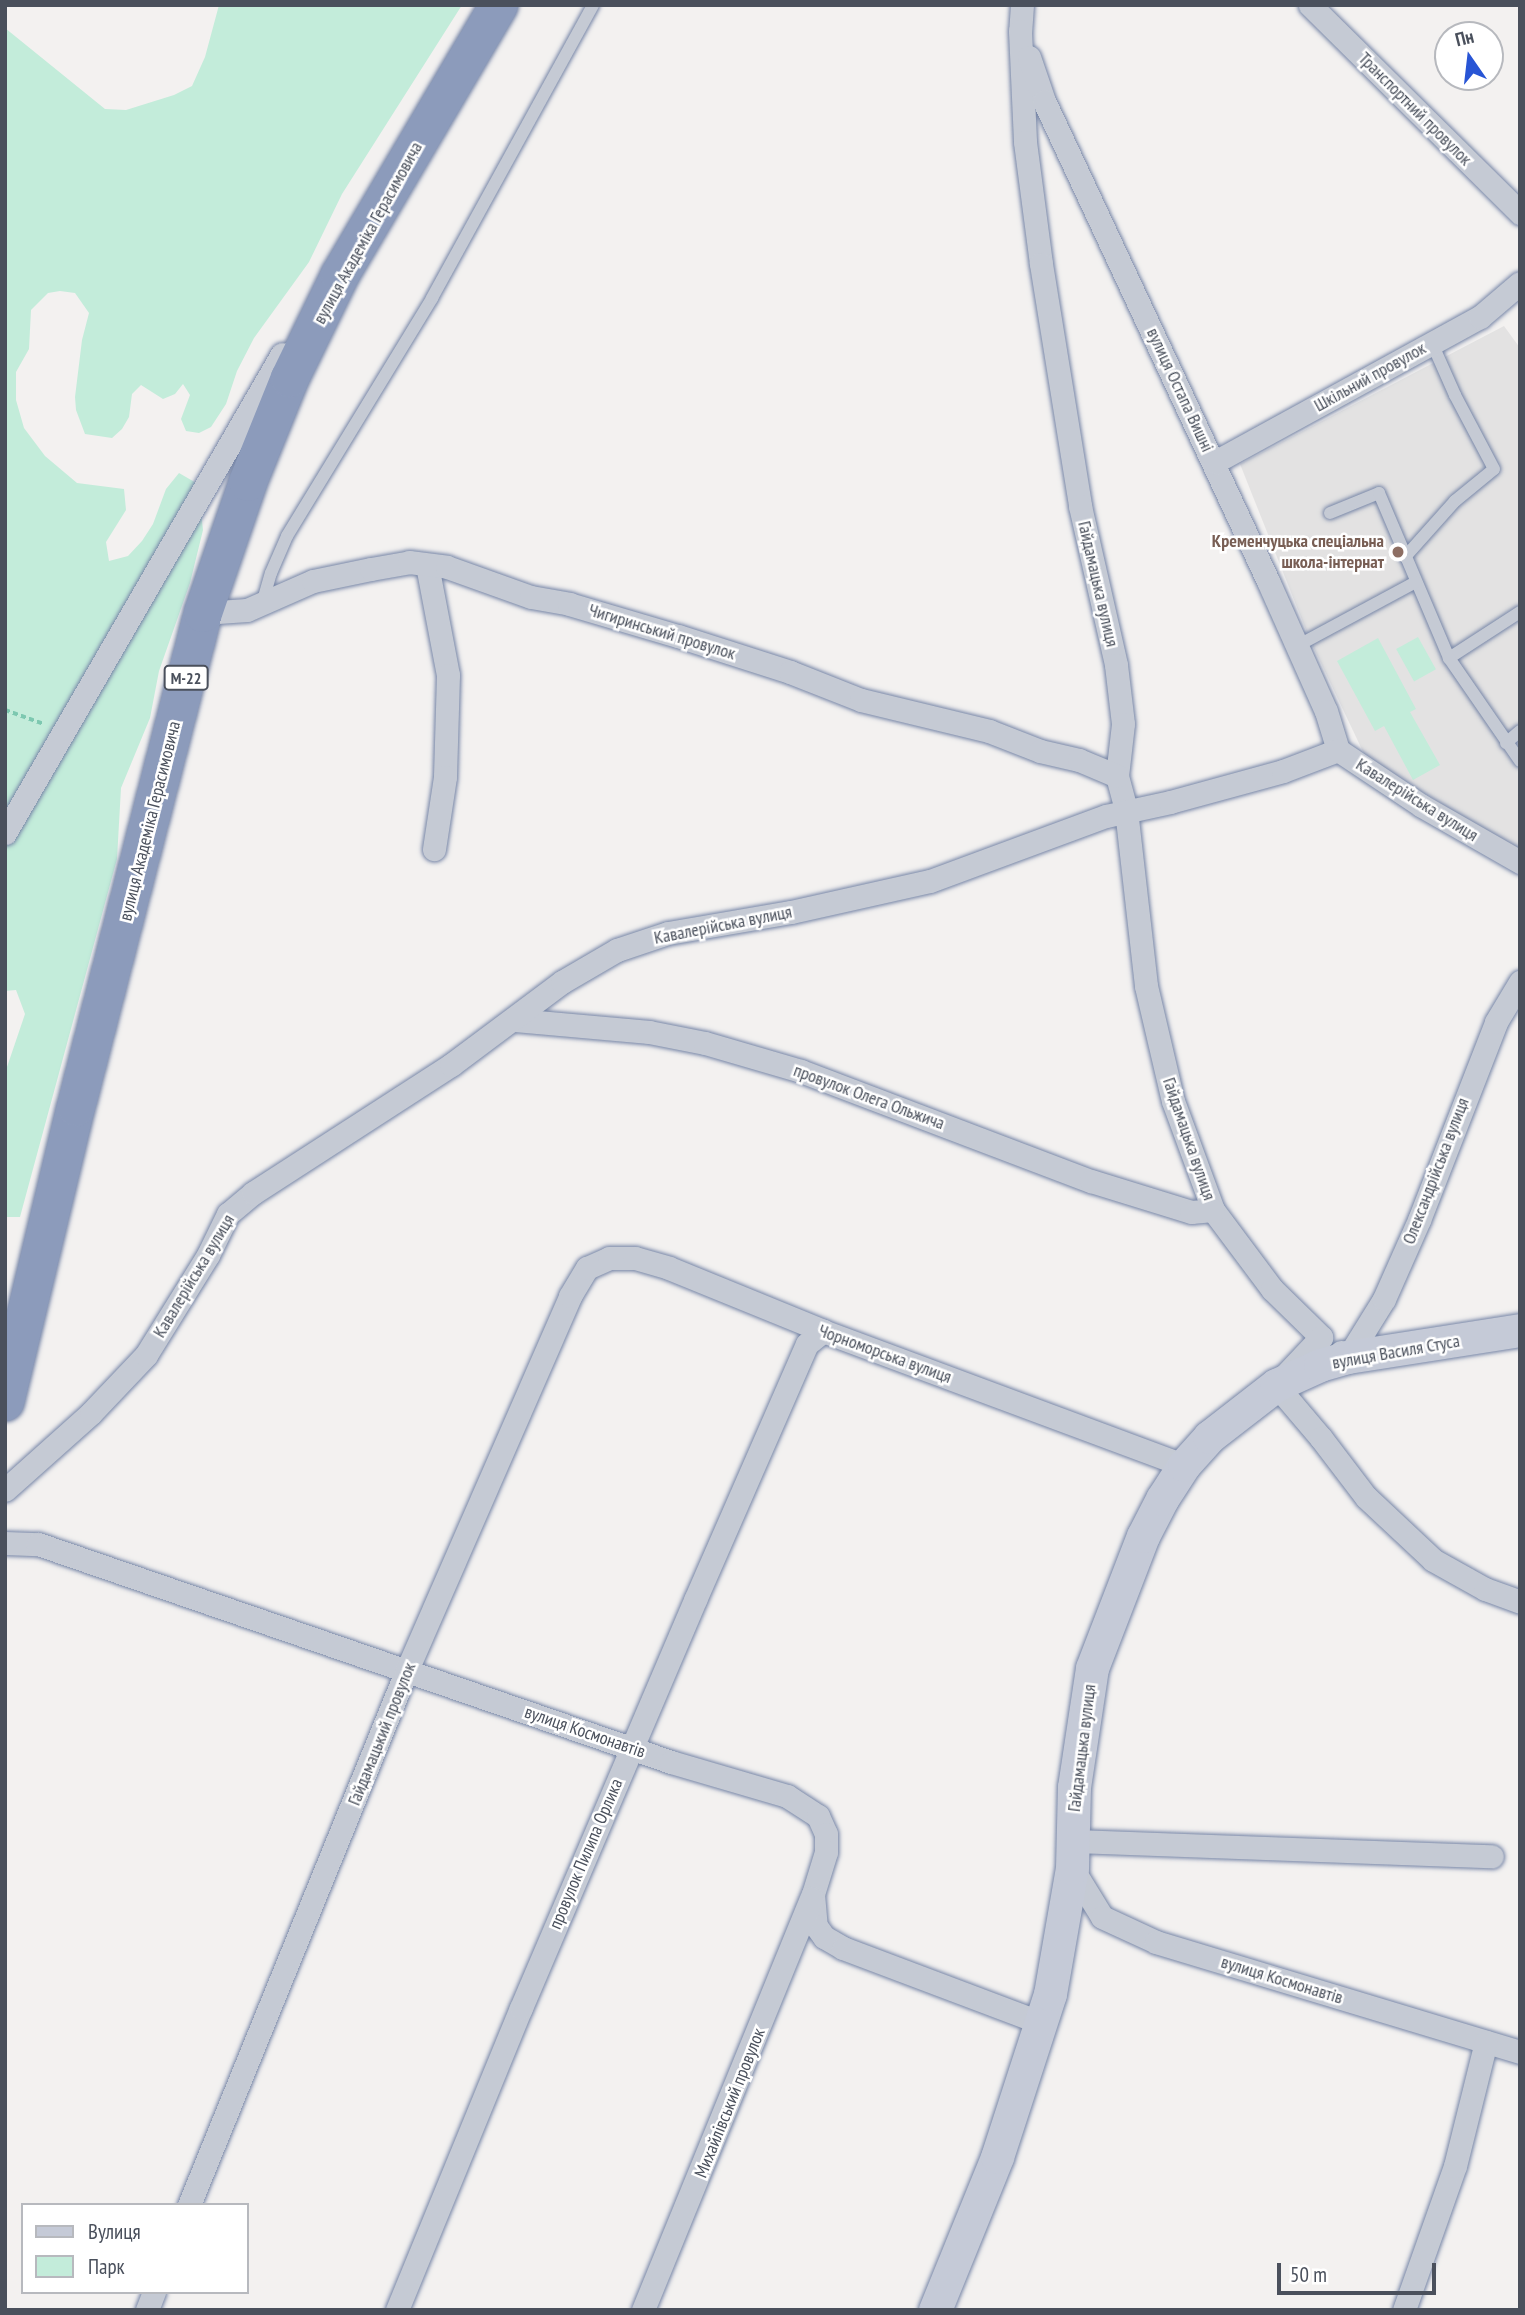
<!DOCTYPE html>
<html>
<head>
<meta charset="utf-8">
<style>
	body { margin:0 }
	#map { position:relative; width:1525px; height:2315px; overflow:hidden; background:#f3f1f0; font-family:"PT Sans Narrow",sans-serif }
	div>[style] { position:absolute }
	.education>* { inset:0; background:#e3e2e2 }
	.green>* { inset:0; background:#c3ecda; transform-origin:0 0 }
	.path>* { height:3.5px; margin-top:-1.75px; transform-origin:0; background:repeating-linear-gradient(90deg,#7dc8b0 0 5px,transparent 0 8.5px) }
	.roads { filter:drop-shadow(0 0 2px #7786a7) drop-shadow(0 0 2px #7786a7) }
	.lane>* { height:12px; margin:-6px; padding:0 6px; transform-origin:6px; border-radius:6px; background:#c5cad4 }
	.street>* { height:23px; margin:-11.5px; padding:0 11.5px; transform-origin:11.5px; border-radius:11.5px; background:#c5cad4 }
	.secondary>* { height:33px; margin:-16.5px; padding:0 16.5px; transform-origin:16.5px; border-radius:16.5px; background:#c5cad7 }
	.highway>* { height:38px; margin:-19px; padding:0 19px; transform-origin:19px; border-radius:19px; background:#8c9bbb }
	.dots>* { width:19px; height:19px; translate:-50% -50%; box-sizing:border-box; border:4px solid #fff; border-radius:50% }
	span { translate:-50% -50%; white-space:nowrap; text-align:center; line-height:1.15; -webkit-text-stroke:5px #fff; paint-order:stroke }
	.shield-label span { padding:2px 5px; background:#fff; border:2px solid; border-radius:5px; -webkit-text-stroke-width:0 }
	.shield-label { font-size:16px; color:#4a505c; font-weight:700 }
	.street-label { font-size:18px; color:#4a505c }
	.education-label { font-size:18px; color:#785e54; font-weight:700 }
	.right { translate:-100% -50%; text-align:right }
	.frame { position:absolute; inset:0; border:7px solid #4a505c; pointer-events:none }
	.legend { position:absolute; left:21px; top:2203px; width:228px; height:91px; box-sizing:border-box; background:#fff; border:2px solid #b7b9be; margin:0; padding:9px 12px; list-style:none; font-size:21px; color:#4a505c }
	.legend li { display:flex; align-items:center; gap:14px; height:35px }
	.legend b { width:35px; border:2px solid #b7b9be }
	.north { position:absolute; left:1434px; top:21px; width:70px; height:70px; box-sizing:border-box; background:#fff; border:2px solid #b7b9be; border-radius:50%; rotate:346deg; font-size:19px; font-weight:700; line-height:28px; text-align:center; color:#4a505c }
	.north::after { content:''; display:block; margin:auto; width:24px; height:32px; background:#2855d5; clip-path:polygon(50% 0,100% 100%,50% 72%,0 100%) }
	.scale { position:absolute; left:1277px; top:2263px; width:159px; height:32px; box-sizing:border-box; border:4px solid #4a505c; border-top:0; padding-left:9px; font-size:21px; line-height:24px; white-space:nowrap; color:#4a505c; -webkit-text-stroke:5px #fff; paint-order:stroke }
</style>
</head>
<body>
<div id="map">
	<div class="education">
		<i style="clip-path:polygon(1504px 326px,1520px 348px,1520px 851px,1366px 758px,1310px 640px,1240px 464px)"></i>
	</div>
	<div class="green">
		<i style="clip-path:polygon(219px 5px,462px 5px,342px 194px,309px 262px,254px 338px,237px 371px,226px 404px,211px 427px,199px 433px,186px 431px,181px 419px,190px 395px,183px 384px,175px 394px,163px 399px,141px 385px,132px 394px,129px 417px,122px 429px,112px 438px,85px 434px,76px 410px,75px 397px,82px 340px,89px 313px,75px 293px,60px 291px,48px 293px,31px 310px,29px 349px,16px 372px,16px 400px,24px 428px,45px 456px,77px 483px,124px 489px,126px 510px,106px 542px,109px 561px,128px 556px,142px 541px,153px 524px,166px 489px,179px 473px,198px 484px,203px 530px,190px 583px,159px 671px,150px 718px,121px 788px,117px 859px,20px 1217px,5px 1217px,7px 1067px,25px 1014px,16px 990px,5px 991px,5px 28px,105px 109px,126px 110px,174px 95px,192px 86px,205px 57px)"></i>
		<i style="left:1418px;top:637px;width:37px;height:25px;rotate:61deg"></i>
		<i style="clip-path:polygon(1378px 638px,1416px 709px,1410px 712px,1440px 765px,1413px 780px,1384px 726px,1375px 731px,1337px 661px)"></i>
	</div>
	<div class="path">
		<i style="left:5px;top:710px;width:41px;rotate:19.7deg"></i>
	</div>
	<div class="roads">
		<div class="lane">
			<i style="left:1330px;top:513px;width:53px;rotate:-22.2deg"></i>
			<i style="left:1379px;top:493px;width:179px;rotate:67deg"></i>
			<i style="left:1405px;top:557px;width:75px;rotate:-48.2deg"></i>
			<i style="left:1455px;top:501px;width:50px;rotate:-39.4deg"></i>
			<i style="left:1494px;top:469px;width:84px;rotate:-117.8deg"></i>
			<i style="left:1455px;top:395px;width:57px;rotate:-113.9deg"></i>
			<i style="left:262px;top:604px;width:32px;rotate:-74deg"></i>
			<i style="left:271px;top:573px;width:40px;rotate:-66.6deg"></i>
			<i style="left:287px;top:536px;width:279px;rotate:-58.6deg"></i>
			<i style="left:432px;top:298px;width:334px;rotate:-61.2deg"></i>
			<i style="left:1520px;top:612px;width:85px;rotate:147.1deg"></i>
			<i style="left:1449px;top:658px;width:125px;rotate:55.4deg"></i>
			<i style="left:1297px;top:646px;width:135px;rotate:-28.3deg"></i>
			<i style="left:1506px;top:743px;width:18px;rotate:-41deg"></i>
		</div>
		<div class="street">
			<i style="left:1022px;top:5px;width:26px;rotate:94deg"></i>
			<i style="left:1020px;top:31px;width:111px;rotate:87.4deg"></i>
			<i style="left:1025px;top:142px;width:123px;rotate:82.5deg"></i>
			<i style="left:1041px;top:264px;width:245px;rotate:80.8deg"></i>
			<i style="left:1080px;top:506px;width:163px;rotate:77.2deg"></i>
			<i style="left:1116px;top:665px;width:59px;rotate:83.2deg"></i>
			<i style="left:1123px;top:724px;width:52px;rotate:96.6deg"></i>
			<i style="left:1117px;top:776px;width:35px;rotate:75deg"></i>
			<i style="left:1126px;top:810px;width:177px;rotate:83.5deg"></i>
			<i style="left:1146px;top:986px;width:118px;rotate:76.8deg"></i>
			<i style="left:1173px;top:1101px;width:116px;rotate:69.8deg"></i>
			<i style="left:1213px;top:1210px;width:99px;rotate:53.2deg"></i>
			<i style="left:1272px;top:1289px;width:69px;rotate:44.4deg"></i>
			<i style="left:1321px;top:1337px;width:66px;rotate:133.2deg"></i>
			<i style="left:1276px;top:1385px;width:70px;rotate:49.7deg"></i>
			<i style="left:1321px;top:1438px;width:74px;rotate:52.7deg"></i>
			<i style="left:1366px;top:1497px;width:92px;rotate:43.2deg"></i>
			<i style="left:1433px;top:1560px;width:60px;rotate:29.1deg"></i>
			<i style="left:1485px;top:1589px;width:37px;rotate:20deg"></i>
			<i style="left:1310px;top:5px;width:296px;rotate:44.7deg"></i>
			<i style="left:1029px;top:57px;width:46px;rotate:71.2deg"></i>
			<i style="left:1044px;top:101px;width:530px;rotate:64.98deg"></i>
			<i style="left:1268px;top:581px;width:142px;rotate:66deg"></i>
			<i style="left:1326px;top:711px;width:41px;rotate:72.9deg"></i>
			<i style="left:1215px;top:462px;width:302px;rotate:-28.7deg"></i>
			<i style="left:1480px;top:317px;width:52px;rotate:-40.4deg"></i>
			<i style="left:427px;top:565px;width:112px;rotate:79.2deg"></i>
			<i style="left:448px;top:675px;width:102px;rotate:91.7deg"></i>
			<i style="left:445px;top:777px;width:73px;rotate:98.7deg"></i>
			<i style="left:203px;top:613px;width:44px;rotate:-3.9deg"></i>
			<i style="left:247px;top:610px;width:72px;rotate:-23.7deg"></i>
			<i style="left:313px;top:581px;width:59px;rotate:-11.7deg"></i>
			<i style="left:371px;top:569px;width:39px;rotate:-10deg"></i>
			<i style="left:409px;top:562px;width:38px;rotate:7deg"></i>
			<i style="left:447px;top:567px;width:89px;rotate:19.7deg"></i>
			<i style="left:531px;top:597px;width:39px;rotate:10deg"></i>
			<i style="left:569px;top:604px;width:114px;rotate:16.4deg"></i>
			<i style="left:678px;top:636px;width:118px;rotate:17.8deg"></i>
			<i style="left:790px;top:672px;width:76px;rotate:21.5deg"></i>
			<i style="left:861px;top:700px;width:132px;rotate:13.6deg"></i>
			<i style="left:989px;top:731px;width:55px;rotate:21.4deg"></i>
			<i style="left:1040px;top:751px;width:40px;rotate:13deg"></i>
			<i style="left:1079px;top:760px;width:41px;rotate:22.8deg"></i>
			<i style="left:5px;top:833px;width:553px;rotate:-59.96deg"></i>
			<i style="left:515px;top:1020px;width:135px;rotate:5.1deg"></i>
			<i style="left:649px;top:1032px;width:57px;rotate:11.1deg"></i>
			<i style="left:705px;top:1043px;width:100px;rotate:16.3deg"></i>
			<i style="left:801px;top:1071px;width:310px;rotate:20.8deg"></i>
			<i style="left:1091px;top:1181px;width:105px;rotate:17.2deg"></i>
			<i style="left:1191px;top:1212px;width:22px;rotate:-5deg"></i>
			<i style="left:1341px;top:1352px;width:9px;rotate:36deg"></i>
			<i style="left:1348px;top:1357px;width:68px;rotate:-58.2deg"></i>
			<i style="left:1384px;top:1299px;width:86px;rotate:-66.1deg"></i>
			<i style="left:1419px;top:1220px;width:212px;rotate:-68.7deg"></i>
			<i style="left:1496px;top:1022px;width:47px;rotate:-59deg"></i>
			<i style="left:5px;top:1490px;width:115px;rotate:-41.8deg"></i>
			<i style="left:91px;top:1413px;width:80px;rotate:-46.5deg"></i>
			<i style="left:146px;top:1355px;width:118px;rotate:-58.2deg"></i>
			<i style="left:208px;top:1255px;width:46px;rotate:-64deg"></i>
			<i style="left:228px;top:1214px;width:33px;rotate:-40deg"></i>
			<i style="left:253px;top:1193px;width:236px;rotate:-32.9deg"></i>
			<i style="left:451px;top:1065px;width:139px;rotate:-36.8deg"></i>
			<i style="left:562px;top:982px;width:64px;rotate:-30.2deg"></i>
			<i style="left:617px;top:950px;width:54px;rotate:-18.4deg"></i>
			<i style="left:668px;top:933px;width:125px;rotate:-9.7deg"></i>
			<i style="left:791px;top:912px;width:142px;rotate:-12.6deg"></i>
			<i style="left:930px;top:881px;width:188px;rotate:-20.3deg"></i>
			<i style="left:1106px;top:816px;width:66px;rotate:-12.3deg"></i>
			<i style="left:1170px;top:802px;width:117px;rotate:-15.3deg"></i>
			<i style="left:1283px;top:771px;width:59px;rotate:-20.9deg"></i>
			<i style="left:1338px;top:750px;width:101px;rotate:33.7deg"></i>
			<i style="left:1422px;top:806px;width:113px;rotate:29.7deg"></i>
			<i style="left:5px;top:1543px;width:33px;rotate:2deg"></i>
			<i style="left:38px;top:1544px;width:669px;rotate:19deg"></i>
			<i style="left:671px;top:1762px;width:121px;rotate:16.3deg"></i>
			<i style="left:787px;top:1796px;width:37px;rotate:33deg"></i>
			<i style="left:818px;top:1816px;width:20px;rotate:66deg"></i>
			<i style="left:826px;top:1834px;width:18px;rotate:90deg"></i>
			<i style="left:826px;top:1852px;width:44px;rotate:107.2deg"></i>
			<i style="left:813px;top:1894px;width:32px;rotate:85deg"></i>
			<i style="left:816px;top:1926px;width:14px;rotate:54deg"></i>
			<i style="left:824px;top:1937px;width:22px;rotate:30deg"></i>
			<i style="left:843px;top:1948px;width:213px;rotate:20.7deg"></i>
			<i style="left:1073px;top:1841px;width:419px;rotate:2.1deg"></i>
			<i style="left:1072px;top:1868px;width:57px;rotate:58.5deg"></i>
			<i style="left:1102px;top:1917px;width:60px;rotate:24.8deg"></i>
			<i style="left:1156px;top:1942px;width:380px;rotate:16.8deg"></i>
			<i style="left:189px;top:2205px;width:575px;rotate:-67.85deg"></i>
			<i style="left:406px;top:1672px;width:410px;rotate:-66.4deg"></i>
			<i style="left:570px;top:1296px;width:33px;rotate:-59deg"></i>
			<i style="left:587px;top:1268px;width:24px;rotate:-24deg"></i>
			<i style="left:609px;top:1258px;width:26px"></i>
			<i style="left:635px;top:1258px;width:35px;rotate:16deg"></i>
			<i style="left:669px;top:1268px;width:166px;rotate:22.2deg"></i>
			<i style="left:823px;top:1331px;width:385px;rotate:20.4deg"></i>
			<i style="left:147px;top:2310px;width:19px;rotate:-69deg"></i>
			<i style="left:397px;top:2310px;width:326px;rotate:-67.7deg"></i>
			<i style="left:521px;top:2008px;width:444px;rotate:-66.9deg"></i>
			<i style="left:695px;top:1600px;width:279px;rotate:-66.4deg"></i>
			<i style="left:807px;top:1344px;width:21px;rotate:-39deg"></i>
			<i style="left:643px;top:2310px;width:445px;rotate:-67.8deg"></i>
			<i style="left:1404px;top:2310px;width:153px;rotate:-70.5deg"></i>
			<i style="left:1455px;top:2166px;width:128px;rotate:-76deg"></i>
		</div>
		<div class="secondary">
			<i style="left:935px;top:2310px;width:165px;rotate:-67.9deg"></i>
			<i style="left:997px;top:2157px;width:171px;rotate:-72deg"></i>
			<i style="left:1050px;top:1994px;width:128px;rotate:-80.1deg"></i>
			<i style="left:1072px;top:1868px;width:81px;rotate:-88.6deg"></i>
			<i style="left:1074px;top:1787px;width:120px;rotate:-81.4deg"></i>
			<i style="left:1092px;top:1668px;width:142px;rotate:-68.9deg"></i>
			<i style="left:1143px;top:1536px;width:42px;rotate:-62.8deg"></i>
			<i style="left:1162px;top:1499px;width:40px;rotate:-57.1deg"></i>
			<i style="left:1184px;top:1465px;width:38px;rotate:-48deg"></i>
			<i style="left:1209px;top:1437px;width:85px;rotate:-37.8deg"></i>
			<i style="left:1276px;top:1385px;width:48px;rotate:-24.4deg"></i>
			<i style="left:1320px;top:1365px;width:29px;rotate:-16deg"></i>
			<i style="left:1348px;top:1357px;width:174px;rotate:-8.9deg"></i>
		</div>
		<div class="highway">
			<i style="left:5px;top:1402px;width:303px;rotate:-76.5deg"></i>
			<i style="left:76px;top:1107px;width:510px;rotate:-75.58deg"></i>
			<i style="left:203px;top:613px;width:139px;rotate:-71deg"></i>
			<i style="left:248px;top:482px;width:112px;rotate:-68deg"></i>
			<i style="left:290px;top:378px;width:114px;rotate:-64.1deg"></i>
			<i style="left:340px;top:275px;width:313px;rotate:-59.5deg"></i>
		</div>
	</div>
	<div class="dots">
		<i style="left:1398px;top:552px;background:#8d6e63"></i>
	</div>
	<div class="shield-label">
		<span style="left:186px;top:678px">М-22</span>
	</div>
	<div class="street-label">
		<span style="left:1415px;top:109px;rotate:45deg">Транспортний провулок</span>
		<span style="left:368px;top:233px;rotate:-61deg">вулиця Академіка Герасимовича</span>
		<span style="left:1370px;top:377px;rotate:-29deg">Шкільний провулок</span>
		<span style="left:1180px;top:390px;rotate:65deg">вулиця Остапа Вишні</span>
		<span style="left:1098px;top:584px;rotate:77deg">Гайдамацька вулиця</span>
		<span style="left:662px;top:632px;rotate:17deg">Чигиринський провулок</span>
		<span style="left:1417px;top:800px;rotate:32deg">Кавалерійська вулиця</span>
		<span style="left:150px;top:821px;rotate:-76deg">вулиця Академіка Герасимовича</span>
		<span style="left:723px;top:925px;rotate:-11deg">Кавалерійська вулиця</span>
		<span style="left:869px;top:1097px;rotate:20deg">провулок Олега Ольжича</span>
		<span style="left:1189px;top:1139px;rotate:71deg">Гайдамацька вулиця</span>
		<span style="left:1436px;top:1171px;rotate:-69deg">Олександрійська вулиця</span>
		<span style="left:194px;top:1276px;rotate:-59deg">Кавалерійська вулиця</span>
		<span style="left:1396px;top:1352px;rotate:-10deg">вулиця Василя Стуса</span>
		<span style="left:885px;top:1354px;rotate:20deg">Чорноморська вулиця</span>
		<span style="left:585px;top:1732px;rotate:19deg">вулиця Космонавтів</span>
		<span style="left:382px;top:1734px;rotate:-68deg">Гайдамацький провулок</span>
		<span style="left:1082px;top:1748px;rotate:-83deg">Гайдамацька вулиця</span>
		<span style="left:586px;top:1854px;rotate:-67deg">провулок Пилипа Орлика</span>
		<span style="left:1282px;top:1980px;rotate:17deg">вулиця Космонавтів</span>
		<span style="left:730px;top:2103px;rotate:-68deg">Михайлівський провулок</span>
	</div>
	<div class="education-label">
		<span class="right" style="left:1384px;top:552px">Кременчуцька спеціальна<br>школа-інтернат</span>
	</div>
	<div class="frame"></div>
	<ul class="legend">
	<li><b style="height:9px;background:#c5cad7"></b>Вулиця</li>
	<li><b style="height:19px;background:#c3ecda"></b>Парк</li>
	</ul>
	<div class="north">Пн</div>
	<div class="scale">50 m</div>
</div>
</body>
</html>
